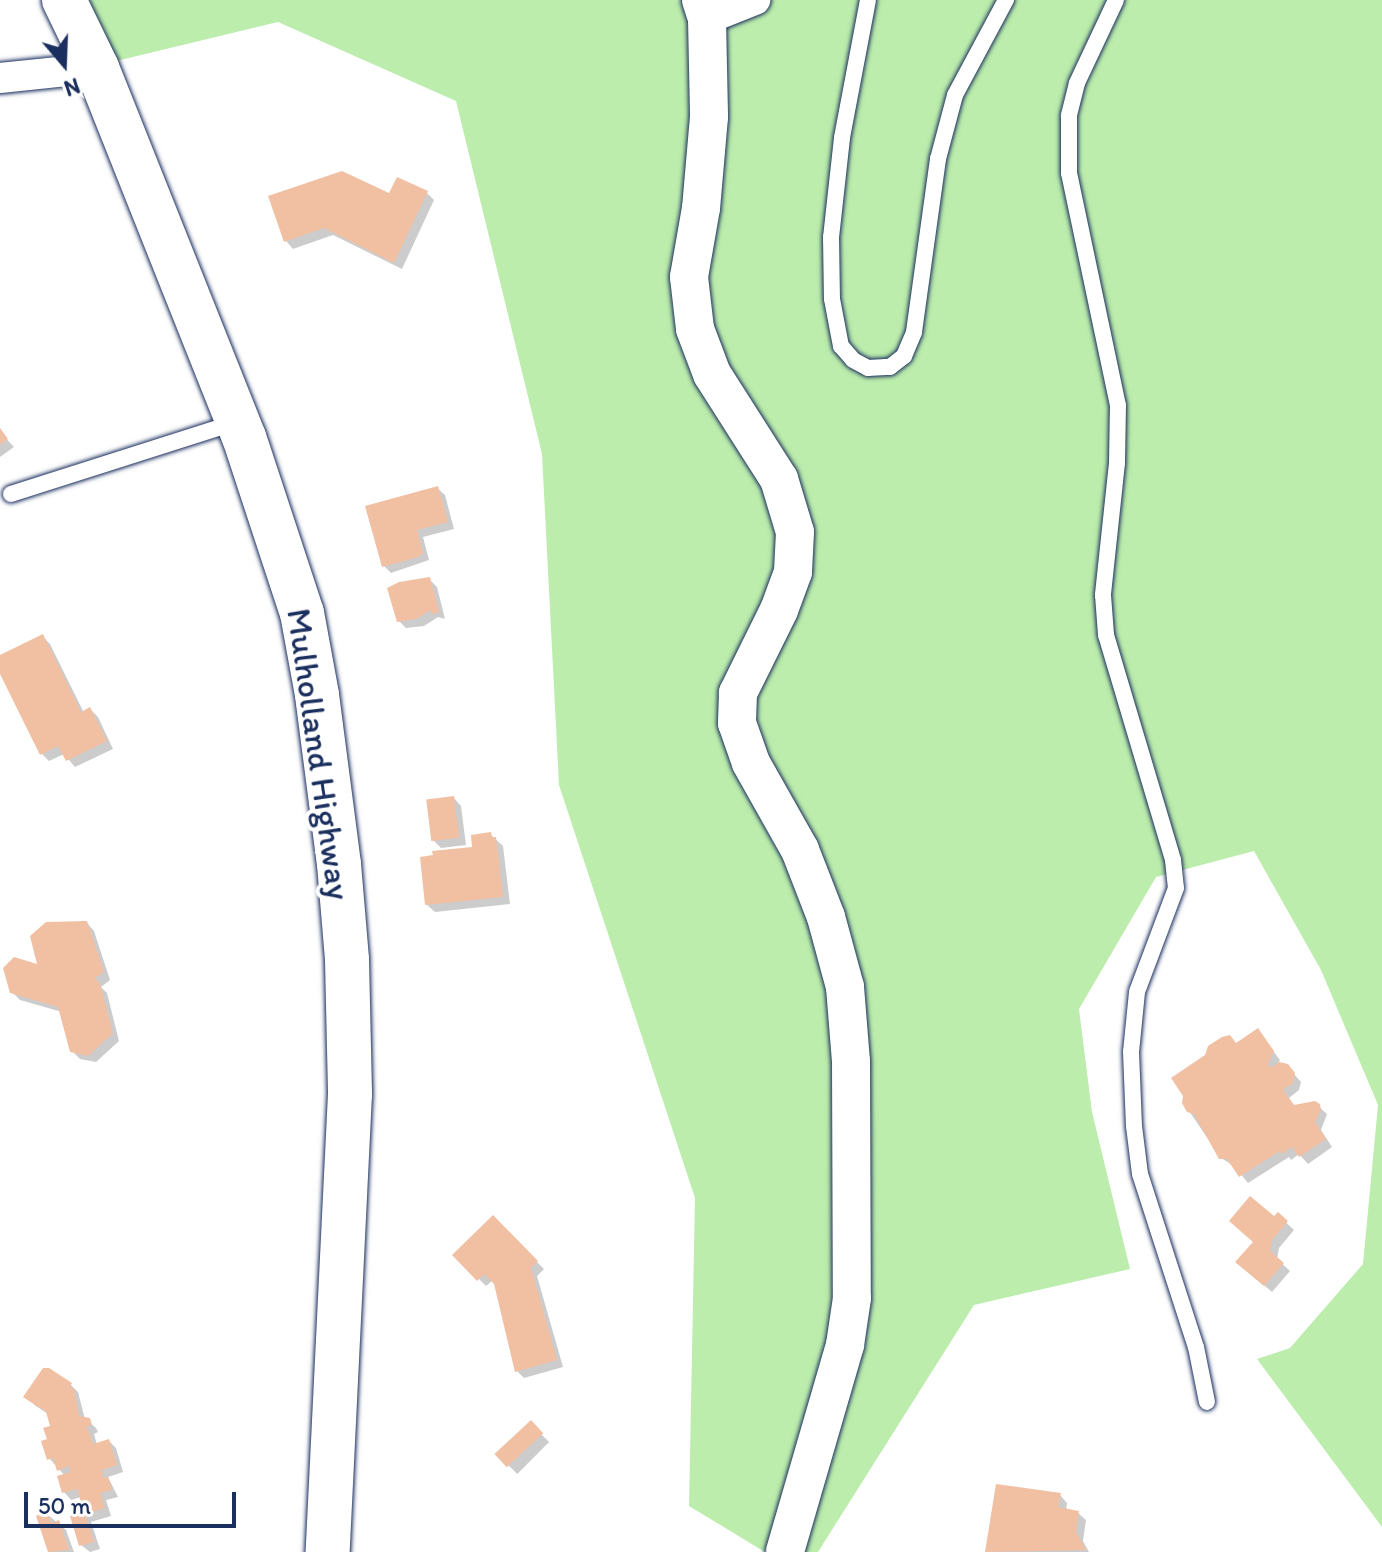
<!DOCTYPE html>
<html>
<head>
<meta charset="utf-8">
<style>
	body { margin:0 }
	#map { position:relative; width:1382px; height:1552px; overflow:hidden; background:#fff; font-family:Itim,sans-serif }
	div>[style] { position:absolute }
	.green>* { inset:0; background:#bcedac }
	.shadow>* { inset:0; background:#0003; transform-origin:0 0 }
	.building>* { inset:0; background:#f1bfa2; transform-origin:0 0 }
	.roads { filter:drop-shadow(0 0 2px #1b2f5e) drop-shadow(0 0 2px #1b2f5e) }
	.service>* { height:16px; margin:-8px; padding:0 8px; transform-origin:8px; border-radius:8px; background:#fff }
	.minor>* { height:30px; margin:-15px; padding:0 15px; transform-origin:15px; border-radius:15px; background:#fff }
	.tertiary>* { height:38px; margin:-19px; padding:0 19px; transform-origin:19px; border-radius:19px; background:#fff }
	.secondary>* { height:44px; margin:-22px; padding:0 22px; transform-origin:22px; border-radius:22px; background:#fff }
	span { translate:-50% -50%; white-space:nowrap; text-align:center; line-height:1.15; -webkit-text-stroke:8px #fff; paint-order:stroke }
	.street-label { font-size:34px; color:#1b2f5e }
	.north { position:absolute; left:24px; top:24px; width:80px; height:80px; -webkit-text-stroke:6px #fff; paint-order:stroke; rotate:161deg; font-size:22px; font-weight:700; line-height:32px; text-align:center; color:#1b2f5e }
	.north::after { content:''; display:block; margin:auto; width:28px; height:36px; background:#1b2f5e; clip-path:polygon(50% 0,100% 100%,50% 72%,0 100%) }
	.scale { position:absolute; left:24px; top:1492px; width:212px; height:36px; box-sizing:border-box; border:4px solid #1b2f5e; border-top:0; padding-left:10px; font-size:24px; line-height:28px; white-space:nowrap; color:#1b2f5e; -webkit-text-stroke:6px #fff; paint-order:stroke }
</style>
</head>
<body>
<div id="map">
	<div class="green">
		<i style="clip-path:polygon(49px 0,1382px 0,1382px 1527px,1257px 1359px,1290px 1348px,1363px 1264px,1378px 1105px,1321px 970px,1254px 851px,1156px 877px,1079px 1009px,1092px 1112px,1130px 1269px,974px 1305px,818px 1552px,765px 1552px,689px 1506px,695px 1198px,559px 785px,542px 454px,456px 101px,278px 22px,79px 70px)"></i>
	</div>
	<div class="shadow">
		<i style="clip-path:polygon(427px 193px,434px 200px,402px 269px,333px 235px,293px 249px,286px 241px,390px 196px)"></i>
		<i style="clip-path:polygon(0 432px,14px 447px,0 457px)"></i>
		<i style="clip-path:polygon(437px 488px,445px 495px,454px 529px,423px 537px,429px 560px,391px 573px,384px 566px)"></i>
		<i style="clip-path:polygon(429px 579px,437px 587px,445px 619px,438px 617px,424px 626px,406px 628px,399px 621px)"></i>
		<i style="clip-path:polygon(42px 636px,50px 644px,84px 713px,90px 709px,98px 717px,113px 749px,75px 767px,64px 754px,49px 761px,42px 754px,0 670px,0 657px)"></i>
		<i style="clip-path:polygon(454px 798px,461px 806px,466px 845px,441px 848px,433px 840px)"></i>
		<i style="clip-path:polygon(491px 835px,503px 846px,510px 904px,435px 912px,427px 905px,474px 848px)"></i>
		<i style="clip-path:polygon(87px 923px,94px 931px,110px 980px,101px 987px,107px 993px,119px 1041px,96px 1062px,80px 1059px,72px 1051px,62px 1012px,20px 1000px,12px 992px)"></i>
		<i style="clip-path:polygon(1258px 1031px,1280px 1060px,1278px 1064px,1287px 1066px,1301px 1082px,1299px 1090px,1289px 1098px,1295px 1107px,1318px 1106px,1327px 1114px,1321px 1130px,1332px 1147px,1308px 1164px,1299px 1154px,1291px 1160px,1289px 1157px,1248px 1183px,1234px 1166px,1221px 1158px,1189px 1111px,1237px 1045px)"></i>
		<i style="clip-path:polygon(1278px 1215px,1294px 1230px,1279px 1248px,1277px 1259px,1290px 1271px,1272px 1292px,1245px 1269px)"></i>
		<i style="clip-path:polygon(493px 1218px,544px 1269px,537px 1276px,563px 1367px,524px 1378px,517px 1371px,496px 1283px,493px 1280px,486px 1286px,455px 1255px)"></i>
		<i style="clip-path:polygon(71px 1385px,78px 1392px,85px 1419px,96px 1428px,98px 1432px,94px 1434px,97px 1445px,109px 1441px,116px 1448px,123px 1472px,108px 1477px,118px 1497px,106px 1500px,111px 1516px,91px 1522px,100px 1549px,90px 1552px,81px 1545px,72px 1517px,86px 1513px,81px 1497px,71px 1500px,64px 1492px,65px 1476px,49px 1458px,52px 1427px,48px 1414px,33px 1404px)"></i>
		<i style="left:530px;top:1423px;width:27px;height:45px;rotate:45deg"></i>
		<i style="clip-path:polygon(998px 1486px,1060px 1495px,1067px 1503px,1066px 1511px,1078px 1513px,1086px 1520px,1083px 1541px,1089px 1552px,987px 1552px)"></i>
		<i style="clip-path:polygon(47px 1514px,66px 1530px,74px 1552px,50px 1552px,38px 1517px)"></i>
	</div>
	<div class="building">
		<i style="clip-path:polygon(342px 171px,389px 193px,397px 177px,428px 191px,394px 263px,324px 228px,284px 242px,268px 196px)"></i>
		<i style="clip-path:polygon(0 428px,8px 439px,0 445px)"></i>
		<i style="clip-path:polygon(438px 486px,448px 522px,417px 530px,423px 553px,418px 557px,382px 567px,365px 506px)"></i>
		<i style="clip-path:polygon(430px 577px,439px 612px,432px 614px,431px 610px,416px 619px,397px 622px,387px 588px,399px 582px)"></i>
		<i style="clip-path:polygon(43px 634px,81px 712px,90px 707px,107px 741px,66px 761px,58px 746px,40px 755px,0 674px,0 655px)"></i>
		<i style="left:454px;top:796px;width:42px;height:28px;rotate:83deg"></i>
		<i style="clip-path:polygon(491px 832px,492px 837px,496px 837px,503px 897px,425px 905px,420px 857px,433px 855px,432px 851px,472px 847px,471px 835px)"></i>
		<i style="clip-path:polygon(87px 921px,104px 972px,95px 978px,100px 984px,113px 1033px,88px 1056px,70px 1052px,58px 1007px,10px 993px,3px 968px,14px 957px,37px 964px,30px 936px,46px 922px)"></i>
		<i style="clip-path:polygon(1258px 1028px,1274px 1051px,1268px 1064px,1271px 1068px,1279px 1062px,1288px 1064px,1295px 1073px,1293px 1083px,1283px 1090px,1294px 1105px,1315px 1101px,1320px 1104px,1321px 1110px,1315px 1122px,1326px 1139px,1299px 1157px,1292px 1147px,1282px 1154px,1280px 1151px,1239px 1177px,1227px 1159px,1219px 1159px,1194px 1114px,1187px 1112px,1182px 1103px,1183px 1096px,1171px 1078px,1205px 1055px,1208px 1046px,1222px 1037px,1230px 1035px,1236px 1043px)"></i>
		<i style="clip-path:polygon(1250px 1196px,1274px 1216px,1278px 1212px,1288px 1221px,1272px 1240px,1270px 1251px,1284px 1263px,1264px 1286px,1235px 1262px,1253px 1242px,1229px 1221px)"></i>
		<i style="clip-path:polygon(493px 1215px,538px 1261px,531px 1268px,557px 1360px,515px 1372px,494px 1284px,484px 1274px,477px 1281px,452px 1255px)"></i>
		<i style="clip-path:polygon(43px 1368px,49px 1368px,72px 1383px,70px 1387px,74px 1389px,79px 1416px,90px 1418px,92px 1425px,87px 1426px,93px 1444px,109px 1439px,117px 1465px,102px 1470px,103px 1478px,108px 1477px,112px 1490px,100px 1493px,105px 1508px,85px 1515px,94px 1542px,79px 1546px,70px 1516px,84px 1512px,77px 1489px,62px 1493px,57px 1476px,70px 1472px,69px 1466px,57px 1471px,53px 1458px,47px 1460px,41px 1441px,47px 1439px,43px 1428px,50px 1426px,46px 1412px,23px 1397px)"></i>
		<i style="left:531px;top:1420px;width:18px;height:50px;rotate:47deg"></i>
		<i style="clip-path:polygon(996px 1484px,1061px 1493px,1058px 1507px,1079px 1511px,1076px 1532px,1086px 1550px,985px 1552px)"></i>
		<i style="clip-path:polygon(47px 1512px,51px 1523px,59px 1520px,69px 1550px,48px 1552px,36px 1516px)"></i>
	</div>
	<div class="roads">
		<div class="service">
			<i style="left:868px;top:0;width:140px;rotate:100.7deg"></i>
			<i style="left:842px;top:138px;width:100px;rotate:96.3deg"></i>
			<i style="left:831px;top:237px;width:62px;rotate:89.1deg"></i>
			<i style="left:832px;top:299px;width:48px;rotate:79.2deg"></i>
			<i style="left:841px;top:346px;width:18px;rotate:49deg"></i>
			<i style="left:853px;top:360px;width:17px;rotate:28deg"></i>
			<i style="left:868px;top:368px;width:22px;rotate:-3deg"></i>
			<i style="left:890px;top:367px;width:18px;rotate:-38deg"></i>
			<i style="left:904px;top:356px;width:26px;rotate:-67deg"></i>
			<i style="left:914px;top:332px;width:175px;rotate:-82.1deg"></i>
			<i style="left:938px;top:159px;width:66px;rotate:-75.1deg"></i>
			<i style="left:955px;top:95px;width:108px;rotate:-61.8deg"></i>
			<i style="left:1116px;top:0;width:92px;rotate:115.2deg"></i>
			<i style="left:1077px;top:83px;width:34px;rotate:104deg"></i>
			<i style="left:1069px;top:116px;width:57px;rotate:90deg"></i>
			<i style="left:1069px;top:173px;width:237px;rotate:78.1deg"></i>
			<i style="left:1118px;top:405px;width:58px;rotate:91deg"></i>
			<i style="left:1117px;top:463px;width:133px;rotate:96.1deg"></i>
			<i style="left:1103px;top:595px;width:40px;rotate:85.7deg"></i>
			<i style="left:1106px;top:635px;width:235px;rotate:73.4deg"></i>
			<i style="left:1173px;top:860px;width:28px;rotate:84deg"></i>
			<i style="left:1176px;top:888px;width:111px;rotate:110.6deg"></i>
			<i style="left:1137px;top:992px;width:60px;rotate:95.7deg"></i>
			<i style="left:1131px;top:1052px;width:74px;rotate:87.7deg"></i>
			<i style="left:1134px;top:1126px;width:48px;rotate:82.9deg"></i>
			<i style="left:1140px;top:1174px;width:182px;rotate:72.1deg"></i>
			<i style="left:1196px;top:1347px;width:56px;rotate:78.7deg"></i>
			<i style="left:11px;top:494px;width:236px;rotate:-17.7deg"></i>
		</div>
		<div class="minor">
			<i style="left:707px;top:19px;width:52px;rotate:-21.6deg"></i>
			<i style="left:0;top:78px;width:98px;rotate:-5.9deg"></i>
		</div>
		<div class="tertiary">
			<i style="left:701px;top:0;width:20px;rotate:72deg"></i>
			<i style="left:707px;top:19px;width:98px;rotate:88.8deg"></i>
			<i style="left:709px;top:117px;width:91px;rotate:95deg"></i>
			<i style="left:701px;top:208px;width:70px;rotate:99.9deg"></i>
			<i style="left:689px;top:277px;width:52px;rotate:83.4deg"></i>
			<i style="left:695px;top:329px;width:48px;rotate:69.3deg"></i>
			<i style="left:712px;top:374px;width:125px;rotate:57.5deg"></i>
			<i style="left:779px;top:479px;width:55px;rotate:73.2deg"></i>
			<i style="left:795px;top:532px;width:40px;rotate:92.9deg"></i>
			<i style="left:793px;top:572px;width:40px;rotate:110.2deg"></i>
			<i style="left:779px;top:610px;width:93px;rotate:116.3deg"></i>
			<i style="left:738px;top:693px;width:30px;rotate:92deg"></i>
			<i style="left:737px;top:723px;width:42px;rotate:70.7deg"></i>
			<i style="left:751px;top:763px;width:100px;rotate:60.6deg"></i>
			<i style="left:800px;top:850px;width:72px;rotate:68.8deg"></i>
			<i style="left:826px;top:917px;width:73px;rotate:74.8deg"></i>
			<i style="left:845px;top:987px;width:74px;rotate:85.4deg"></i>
			<i style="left:851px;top:1061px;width:237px;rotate:89.8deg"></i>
			<i style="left:852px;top:1298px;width:48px;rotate:98.5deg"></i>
			<i style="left:845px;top:1345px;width:216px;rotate:106.2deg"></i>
		</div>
		<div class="secondary">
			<i style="left:64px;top:0;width:76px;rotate:64.1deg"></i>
			<i style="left:97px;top:68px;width:397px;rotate:68.3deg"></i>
			<i style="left:244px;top:437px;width:185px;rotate:71.8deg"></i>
			<i style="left:302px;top:613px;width:83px;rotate:79.6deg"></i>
			<i style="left:317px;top:695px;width:170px;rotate:82.6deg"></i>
			<i style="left:339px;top:864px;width:96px;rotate:85.2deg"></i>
			<i style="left:347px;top:960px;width:134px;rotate:88.7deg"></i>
			<i style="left:350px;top:1094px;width:459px;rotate:92.8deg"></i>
		</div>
	</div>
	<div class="street-label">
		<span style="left:319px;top:754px;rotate:82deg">Mulholland Highway</span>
	</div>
	<div class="north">N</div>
	<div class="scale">50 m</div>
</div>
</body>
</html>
